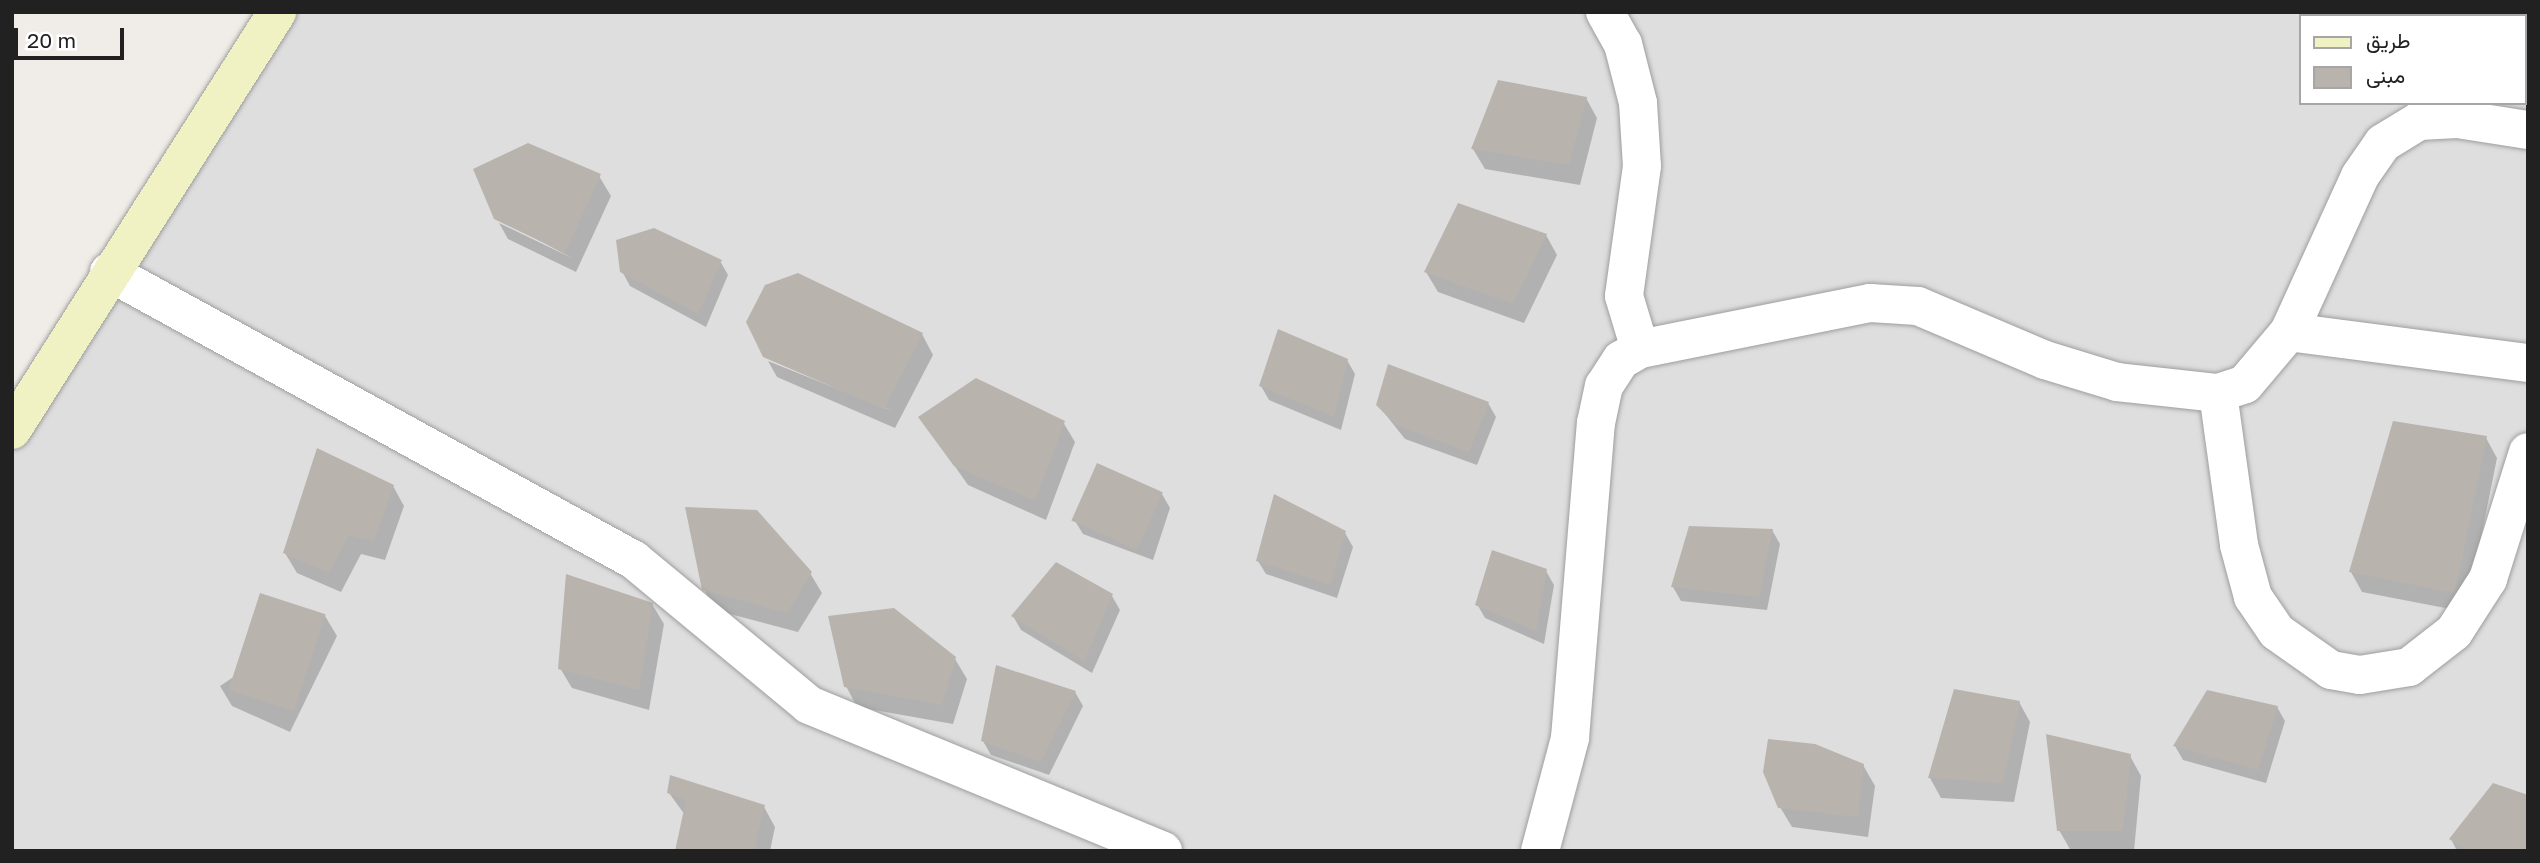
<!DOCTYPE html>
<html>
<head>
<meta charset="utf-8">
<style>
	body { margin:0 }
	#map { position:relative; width:2540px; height:863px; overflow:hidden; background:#f0ede8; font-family:"Golos Text",Vazirmatn,sans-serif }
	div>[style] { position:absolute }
	.residential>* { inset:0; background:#dfdede }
	.shadow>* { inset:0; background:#0003 }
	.building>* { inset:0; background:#b9b3ae; transform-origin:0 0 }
	.roads { filter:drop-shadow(0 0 2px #9e9e9e) drop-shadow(0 0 2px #9e9e9e) }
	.street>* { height:38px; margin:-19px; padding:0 19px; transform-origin:19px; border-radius:19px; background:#fff }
	.secondary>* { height:38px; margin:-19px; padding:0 19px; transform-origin:19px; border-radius:19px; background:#f0f2c4 }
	span { translate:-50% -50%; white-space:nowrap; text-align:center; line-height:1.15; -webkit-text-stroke:7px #fff; paint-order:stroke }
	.frame { position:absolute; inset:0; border:14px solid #212121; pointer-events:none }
	.legend { position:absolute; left:2299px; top:14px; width:228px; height:91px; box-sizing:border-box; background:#fff; border:2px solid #a6a6a6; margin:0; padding:9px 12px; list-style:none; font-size:21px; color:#212121 }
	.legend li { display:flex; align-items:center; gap:14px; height:35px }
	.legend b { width:35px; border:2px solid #a6a6a6 }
	.scale { position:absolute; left:14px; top:28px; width:110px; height:32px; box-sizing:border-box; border:4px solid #212121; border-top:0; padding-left:9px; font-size:21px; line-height:24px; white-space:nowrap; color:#212121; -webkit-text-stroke:5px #fff; paint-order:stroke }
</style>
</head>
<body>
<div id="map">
	<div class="residential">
		<i style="clip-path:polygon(evenodd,277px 12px,2528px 12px,2528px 851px,12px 851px,12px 428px,277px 12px,2300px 16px,2524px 16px,2524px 103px,2300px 103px,2300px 16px)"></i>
	</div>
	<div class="shadow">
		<i style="clip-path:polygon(1586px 98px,1597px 118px,1580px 185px,1485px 169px,1473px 149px)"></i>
		<i style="clip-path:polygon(599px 176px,611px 196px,576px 272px,508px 239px,499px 223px,572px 258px,497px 218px)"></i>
		<i style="clip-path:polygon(1546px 235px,1557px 255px,1524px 323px,1438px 292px,1426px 272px)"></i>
		<i style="clip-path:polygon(720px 261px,728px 275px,706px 327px,630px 286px,622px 271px)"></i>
		<i style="clip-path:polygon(922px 334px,933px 355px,895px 428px,777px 377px,768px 361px,893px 411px,765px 356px)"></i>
		<i style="clip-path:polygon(1347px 360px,1355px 374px,1341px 430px,1269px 400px,1261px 386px)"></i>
		<i style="clip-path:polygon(1488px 403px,1496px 417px,1477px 465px,1405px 439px,1378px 405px)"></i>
		<i style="clip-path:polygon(920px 417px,1063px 422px,1075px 442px,1046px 520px,968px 485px)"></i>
		<i style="clip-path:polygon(2486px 438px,2497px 458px,2466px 612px,2362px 592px,2351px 572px)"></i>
		<i style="clip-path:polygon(393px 486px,404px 506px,385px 560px,361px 554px,341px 592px,297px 573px,285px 553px)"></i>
		<i style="clip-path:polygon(1162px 494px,1170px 508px,1153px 560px,1083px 534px,1075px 521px)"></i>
		<i style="clip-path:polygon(1690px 528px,1772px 530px,1780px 544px,1767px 610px,1681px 601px,1673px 587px)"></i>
		<i style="clip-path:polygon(1345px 533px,1353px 547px,1337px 598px,1266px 574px,1258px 561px)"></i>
		<i style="clip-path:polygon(1546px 571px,1554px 585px,1544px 644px,1485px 618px,1477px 604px)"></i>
		<i style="clip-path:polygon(810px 573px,822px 593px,798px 632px,715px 610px,704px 589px)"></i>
		<i style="clip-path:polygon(1112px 596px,1120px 610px,1092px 673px,1021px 630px,1013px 616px)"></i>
		<i style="clip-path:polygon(652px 604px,664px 624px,649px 710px,572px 688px,560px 668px)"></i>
		<i style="clip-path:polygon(325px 616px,337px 636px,290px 732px,232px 706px,220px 686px)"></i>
		<i style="clip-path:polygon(955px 659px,967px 679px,953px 724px,857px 707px,846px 686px)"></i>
		<i style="clip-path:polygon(1075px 692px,1083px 706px,1049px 775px,991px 755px,983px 741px)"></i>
		<i style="clip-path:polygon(2019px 702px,2030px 722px,2014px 802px,1941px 798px,1930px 778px)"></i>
		<i style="clip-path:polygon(2277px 707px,2285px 721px,2266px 783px,2183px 760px,2175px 746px)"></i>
		<i style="clip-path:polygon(2130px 756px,2141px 776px,2134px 851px,2071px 851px,2059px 830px)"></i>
		<i style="clip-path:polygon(1863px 765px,1875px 786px,1868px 837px,1792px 827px,1780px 807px)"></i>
		<i style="clip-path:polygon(669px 793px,764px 807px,775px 827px,770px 851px,677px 851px,685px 815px)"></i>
		<i style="clip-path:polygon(2451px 839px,2528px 851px,2457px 851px)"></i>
	</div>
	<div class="building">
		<i style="clip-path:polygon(1498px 80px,1587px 97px,1569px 165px,1471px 149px)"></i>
		<i style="clip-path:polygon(528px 143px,601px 174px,565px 253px,494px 219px,473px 169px)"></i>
		<i style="clip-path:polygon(1458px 203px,1547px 234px,1513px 304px,1424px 272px)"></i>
		<i style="clip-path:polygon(654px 228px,722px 260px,698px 314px,620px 272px,616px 240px)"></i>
		<i style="clip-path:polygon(798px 273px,923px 333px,884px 409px,763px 357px,746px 322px,765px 285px)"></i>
		<i style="clip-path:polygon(1278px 329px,1348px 359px,1334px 417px,1259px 386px)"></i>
		<i style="clip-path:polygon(1388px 364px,1489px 402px,1469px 452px,1396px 425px,1376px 405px)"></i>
		<i style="clip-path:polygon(976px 378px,1065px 421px,1035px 501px,954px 466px,918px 417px)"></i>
		<i style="clip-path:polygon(2393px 421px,2487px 436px,2455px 593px,2349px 572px)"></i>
		<i style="clip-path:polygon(317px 448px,394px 485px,374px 541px,349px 535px,329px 573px,283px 553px)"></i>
		<i style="left:1097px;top:463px;width:72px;height:63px;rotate:24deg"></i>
		<i style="clip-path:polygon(1274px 494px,1346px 531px,1330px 585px,1256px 561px)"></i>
		<i style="clip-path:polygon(685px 507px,757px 510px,812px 572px,787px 613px,702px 590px)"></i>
		<i style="clip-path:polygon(1689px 526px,1773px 529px,1759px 597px,1671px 587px)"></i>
		<i style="clip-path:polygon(1492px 550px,1547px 569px,1536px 631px,1475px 605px)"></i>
		<i style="clip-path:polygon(1056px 562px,1113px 594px,1084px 661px,1011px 616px)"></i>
		<i style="clip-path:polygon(566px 574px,653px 603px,639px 690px,558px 669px)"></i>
		<i style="left:260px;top:593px;width:69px;height:102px;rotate:18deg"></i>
		<i style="clip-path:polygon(894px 608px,956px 657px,942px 705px,844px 687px,828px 616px)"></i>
		<i style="clip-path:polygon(996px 665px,1076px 691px,1041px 762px,981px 741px)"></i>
		<i style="clip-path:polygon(1954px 689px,2020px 701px,2003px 783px,1928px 778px)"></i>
		<i style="clip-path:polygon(2207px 690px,2278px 706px,2258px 770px,2173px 746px)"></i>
		<i style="clip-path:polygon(2046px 734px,2131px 754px,2123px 831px,2057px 831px)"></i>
		<i style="clip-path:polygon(1768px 739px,1815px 744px,1864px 764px,1858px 817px,1778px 808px,1763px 772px)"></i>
		<i style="clip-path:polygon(670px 775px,765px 805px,754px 851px,675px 851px,686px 800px,667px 793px)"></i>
		<i style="clip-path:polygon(2493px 783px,2528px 795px,2528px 851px,2468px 851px,2449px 839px)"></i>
	</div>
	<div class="roads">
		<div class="street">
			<i style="left:1605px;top:12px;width:37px;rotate:61deg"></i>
			<i style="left:1623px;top:44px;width:61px;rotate:75.7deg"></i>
			<i style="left:1638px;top:103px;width:63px;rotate:86.4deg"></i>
			<i style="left:1642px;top:166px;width:131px;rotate:97.9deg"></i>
			<i style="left:1624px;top:296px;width:55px;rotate:73.2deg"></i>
			<i style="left:109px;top:272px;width:599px;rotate:28.75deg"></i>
			<i style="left:634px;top:560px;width:227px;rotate:39.6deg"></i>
			<i style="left:809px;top:705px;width:383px;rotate:22.4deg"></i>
			<i style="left:2289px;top:332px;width:241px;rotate:7.4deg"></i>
			<i style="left:2218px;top:393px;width:153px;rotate:82.1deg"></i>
			<i style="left:2239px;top:545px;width:54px;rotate:74.9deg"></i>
			<i style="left:2253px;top:597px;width:42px;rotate:55.6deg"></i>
			<i style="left:2277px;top:632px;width:66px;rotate:35.1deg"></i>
			<i style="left:2331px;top:670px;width:29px;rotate:10deg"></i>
			<i style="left:2360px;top:675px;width:50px;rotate:-9.3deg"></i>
			<i style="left:2409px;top:667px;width:57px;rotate:-37.9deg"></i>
			<i style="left:2454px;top:632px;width:63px;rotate:-57.3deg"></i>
			<i style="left:2488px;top:579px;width:133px;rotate:-72.5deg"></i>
			<i style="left:1540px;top:851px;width:117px;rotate:-75.1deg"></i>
			<i style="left:1570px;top:738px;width:316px;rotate:-85.3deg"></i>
			<i style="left:1596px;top:423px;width:38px;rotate:-78deg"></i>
			<i style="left:1604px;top:386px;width:31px;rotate:-57deg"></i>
			<i style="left:1621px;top:360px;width:22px;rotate:-30deg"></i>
			<i style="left:1640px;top:349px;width:235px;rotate:-11.3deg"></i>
			<i style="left:1870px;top:303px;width:48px;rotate:3.6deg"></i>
			<i style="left:1918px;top:306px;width:138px;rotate:23deg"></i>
			<i style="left:2045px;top:360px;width:75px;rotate:17deg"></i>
			<i style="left:2117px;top:382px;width:102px;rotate:6.2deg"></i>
			<i style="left:2218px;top:393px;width:28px;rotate:-18deg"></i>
			<i style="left:2245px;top:384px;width:68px;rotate:-49.8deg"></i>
			<i style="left:2289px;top:332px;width:171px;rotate:-65.5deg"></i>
			<i style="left:2360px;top:176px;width:40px;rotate:-55.1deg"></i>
			<i style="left:2383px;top:143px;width:42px;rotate:-31.4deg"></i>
			<i style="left:2419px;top:121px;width:38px;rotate:-3deg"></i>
			<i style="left:2457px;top:119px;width:72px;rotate:8.8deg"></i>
		</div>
		<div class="secondary">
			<i style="left:12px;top:430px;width:495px;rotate:-57.6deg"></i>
		</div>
	</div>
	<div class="frame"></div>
	<ul class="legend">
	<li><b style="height:9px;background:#f0f2c4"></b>طريق</li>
	<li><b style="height:19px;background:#b9b3ae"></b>مبنى</li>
	</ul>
	<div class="scale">20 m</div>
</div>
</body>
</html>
